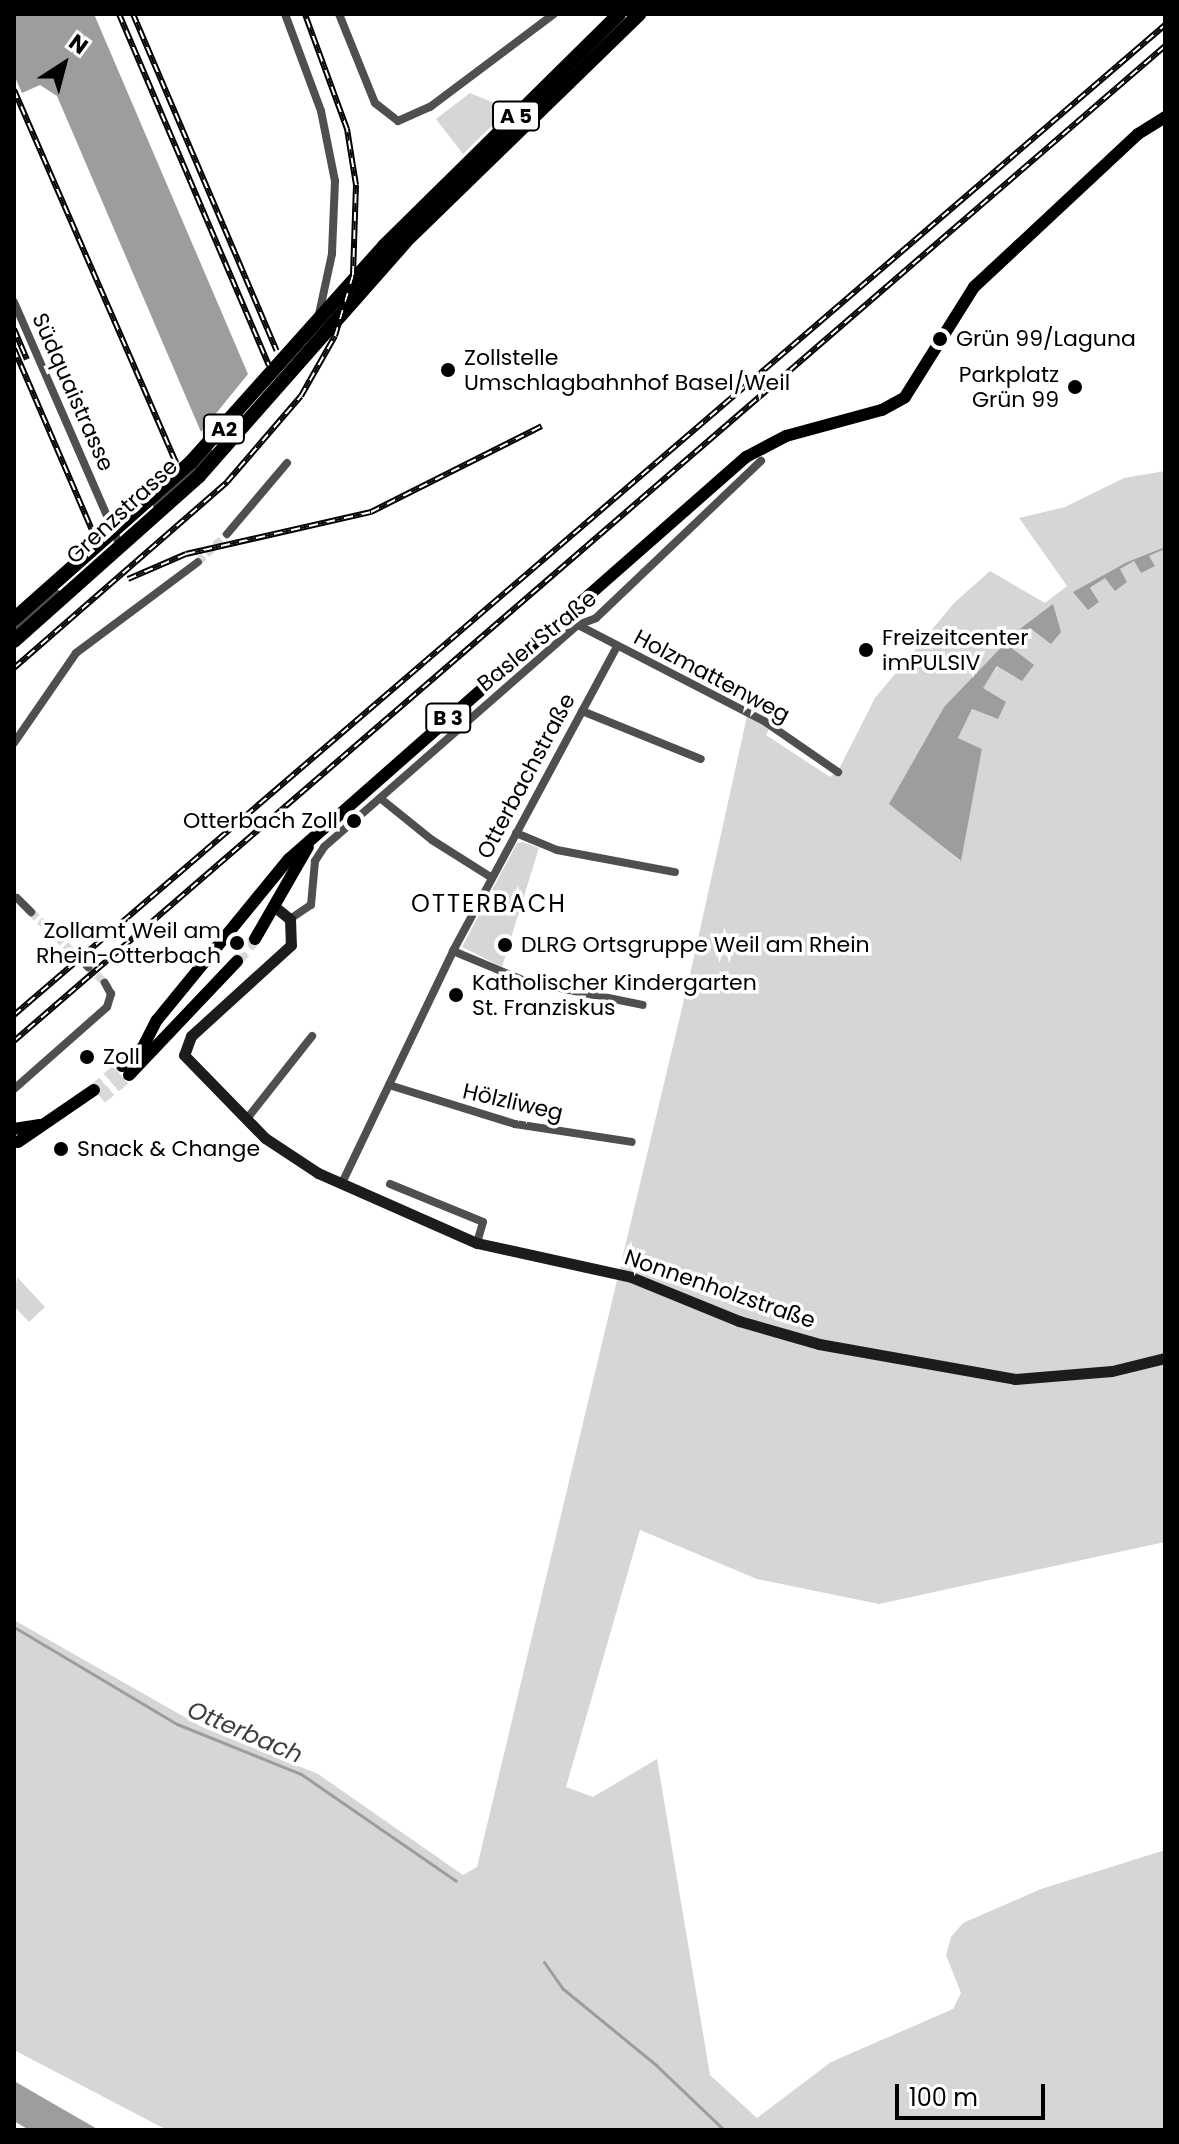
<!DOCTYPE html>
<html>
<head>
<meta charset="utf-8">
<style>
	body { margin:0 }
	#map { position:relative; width:1179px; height:2144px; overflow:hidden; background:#fff; font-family:Poppins,sans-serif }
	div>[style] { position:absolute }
	.green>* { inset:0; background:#d6d6d6 }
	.water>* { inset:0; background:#9d9d9d }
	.stream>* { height:3px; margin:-1.5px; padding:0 1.5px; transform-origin:1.5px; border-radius:1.5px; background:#9d9d9d }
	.street-tunnel>* { height:8px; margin-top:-4px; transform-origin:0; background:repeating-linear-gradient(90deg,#d9d9d9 0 8px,transparent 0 12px) }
	.primary-tunnel>* { height:12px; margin-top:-6px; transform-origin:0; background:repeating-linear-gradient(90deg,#d9d9d9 0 12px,transparent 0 18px) }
	.street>* { height:8px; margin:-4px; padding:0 4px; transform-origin:4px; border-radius:4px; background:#4f4f4f }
	.secondary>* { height:11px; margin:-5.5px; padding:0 5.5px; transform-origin:5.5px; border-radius:5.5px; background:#1c1c1c }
	.primary>* { height:12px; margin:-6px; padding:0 6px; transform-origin:6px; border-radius:6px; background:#000 }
	.highway>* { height:14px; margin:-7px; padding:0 7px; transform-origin:7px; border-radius:7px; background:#000 }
	.rail>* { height:6px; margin-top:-3px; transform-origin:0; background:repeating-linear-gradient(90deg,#fff 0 9px,#000 0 18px); box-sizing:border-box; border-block:2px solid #000 }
	.dots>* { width:22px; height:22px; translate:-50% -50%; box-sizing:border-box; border:4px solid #fff; border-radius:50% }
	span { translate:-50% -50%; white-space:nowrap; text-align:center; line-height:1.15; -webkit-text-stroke:7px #fff; paint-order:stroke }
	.shield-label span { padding:2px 6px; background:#fff; border:2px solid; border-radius:6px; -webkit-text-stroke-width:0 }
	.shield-label { font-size:20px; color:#000; font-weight:700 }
	.poi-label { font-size:22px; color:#000 }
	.left { translate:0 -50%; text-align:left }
	.right { translate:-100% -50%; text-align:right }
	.street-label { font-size:22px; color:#000 }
	.neighbourhood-label { font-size:24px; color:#000; letter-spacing:2px }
	.water-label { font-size:24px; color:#3e3e3e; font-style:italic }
	.frame { position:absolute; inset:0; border:16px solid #000; pointer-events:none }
	.north { position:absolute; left:24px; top:24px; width:80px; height:80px; -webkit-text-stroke:6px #fff; paint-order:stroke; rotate:36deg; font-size:22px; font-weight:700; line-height:32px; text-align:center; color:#000 }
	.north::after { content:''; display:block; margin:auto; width:28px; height:36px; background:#000; clip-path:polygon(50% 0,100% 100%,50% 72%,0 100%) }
	.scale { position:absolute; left:895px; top:2084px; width:150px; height:36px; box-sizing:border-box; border:4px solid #000; border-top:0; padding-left:10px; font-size:24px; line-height:28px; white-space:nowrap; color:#000; -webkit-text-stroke:6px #fff; paint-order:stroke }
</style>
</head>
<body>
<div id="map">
	<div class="green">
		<i style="clip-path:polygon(470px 93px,509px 109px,463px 154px,436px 119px)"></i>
		<i style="clip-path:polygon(evenodd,1165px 471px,1165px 547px,1127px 562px,1074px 592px,1099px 602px,1090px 589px,1105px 577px,1115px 590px,1120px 569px,1134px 561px,1141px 572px,1149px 556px,1162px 549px,1165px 554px,1165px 1542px,879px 1604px,757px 1579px,640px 1530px,566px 1787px,593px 1797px,657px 1759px,710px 2075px,757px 2118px,831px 2062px,953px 2009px,961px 1993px,946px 1955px,951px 1937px,963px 1923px,1041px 1889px,1165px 1850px,1165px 2130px,167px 2130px,14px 2050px,14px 1620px,202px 1727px,318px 1774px,463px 1875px,477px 1867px,692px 966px,747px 716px,769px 729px,766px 735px,830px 777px,838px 771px,875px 698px,954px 603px,990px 571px,1045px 603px,1067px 586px,1019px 518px,1065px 507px,1124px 478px,1165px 471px,1054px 604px,1013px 649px,1033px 665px,998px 666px,982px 688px,998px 719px,972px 709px,958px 738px,982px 749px,960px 861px,890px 803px,944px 707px,1054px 604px)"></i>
		<i style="clip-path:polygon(523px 842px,539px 848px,502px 967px,462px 947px,517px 843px)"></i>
		<i style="clip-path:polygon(17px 1277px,45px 1307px,29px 1322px,14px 1306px)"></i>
	</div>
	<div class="water">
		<i style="clip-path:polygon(14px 14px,94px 14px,248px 374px,201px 432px,57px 96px,40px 85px,22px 93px,14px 75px)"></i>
		<i style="clip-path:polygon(1165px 547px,1165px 554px,1162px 550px,1149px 556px,1155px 566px,1141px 573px,1134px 561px,1120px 569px,1127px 582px,1115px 591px,1105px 578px,1090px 588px,1099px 602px,1088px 610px,1073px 592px,1127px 562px)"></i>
		<i style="clip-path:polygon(1053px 604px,1061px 632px,1051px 644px,1030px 628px,1013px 649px,1034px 665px,1022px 681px,997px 666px,983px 688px,1006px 702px,998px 719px,972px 709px,958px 738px,982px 749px,961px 861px,889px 804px,944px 707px,1017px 631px)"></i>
		<i style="clip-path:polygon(14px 2081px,99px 2130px,29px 2130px,14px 2121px)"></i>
	</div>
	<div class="stream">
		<i style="left:14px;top:1627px;width:190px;rotate:30.8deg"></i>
		<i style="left:177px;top:1724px;width:134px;rotate:22deg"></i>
		<i style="left:301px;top:1774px;width:188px;rotate:34.6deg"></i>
		<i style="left:544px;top:1962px;width:32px;rotate:55deg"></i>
		<i style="left:562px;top:1988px;width:122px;rotate:39.3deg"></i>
		<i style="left:656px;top:2065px;width:94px;rotate:43.7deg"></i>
	</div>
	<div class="street-tunnel">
		<i style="left:198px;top:562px;width:40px;rotate:-44deg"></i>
		<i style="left:31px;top:912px;width:74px;rotate:43.9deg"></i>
		<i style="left:88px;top:967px;width:23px;rotate:43deg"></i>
	</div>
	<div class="primary-tunnel">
		<i style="left:237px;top:961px;width:28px;rotate:-51deg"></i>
		<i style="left:94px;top:1090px;width:37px;rotate:-41deg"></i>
		<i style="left:101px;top:1098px;width:36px;rotate:-39deg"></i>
	</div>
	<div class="street">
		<i style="left:285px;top:14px;width:103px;rotate:69.6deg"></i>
		<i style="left:321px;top:111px;width:71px;rotate:78.7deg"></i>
		<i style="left:335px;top:181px;width:73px;rotate:92.4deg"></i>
		<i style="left:332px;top:254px;width:61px;rotate:102.2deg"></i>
		<i style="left:339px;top:14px;width:96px;rotate:68deg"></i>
		<i style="left:375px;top:103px;width:29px;rotate:38deg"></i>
		<i style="left:398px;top:121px;width:35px;rotate:-24deg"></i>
		<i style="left:430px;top:107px;width:155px;rotate:-36.9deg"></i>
		<i style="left:14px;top:302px;width:261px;rotate:66.5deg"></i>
		<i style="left:157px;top:505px;width:74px;rotate:-44.5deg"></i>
		<i style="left:227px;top:534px;width:93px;rotate:-49.8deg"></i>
		<i style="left:568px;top:614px;width:15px;rotate:48deg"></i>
		<i style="left:578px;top:625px;width:209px;rotate:27.3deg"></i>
		<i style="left:764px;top:721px;width:90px;rotate:34.6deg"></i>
		<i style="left:14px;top:628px;width:55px;rotate:-38.3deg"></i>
		<i style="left:582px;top:711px;width:128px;rotate:22deg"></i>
		<i style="left:14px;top:743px;width:109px;rotate:-55.4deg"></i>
		<i style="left:76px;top:653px;width:152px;rotate:-36.7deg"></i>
		<i style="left:380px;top:798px;width:67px;rotate:38.9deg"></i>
		<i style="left:432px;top:840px;width:71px;rotate:32.3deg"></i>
		<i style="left:516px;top:833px;width:44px;rotate:22.5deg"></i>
		<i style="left:557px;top:850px;width:120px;rotate:10.6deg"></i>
		<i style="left:17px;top:898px;width:20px;rotate:45deg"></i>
		<i style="left:290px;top:919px;width:25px;rotate:-34deg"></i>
		<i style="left:311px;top:905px;width:44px;rotate:-84.8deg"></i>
		<i style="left:315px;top:861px;width:17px;rotate:-57deg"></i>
		<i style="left:324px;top:847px;width:337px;rotate:-41.2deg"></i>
		<i style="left:578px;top:625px;width:19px;rotate:-21deg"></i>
		<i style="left:596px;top:618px;width:228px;rotate:-43.6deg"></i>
		<i style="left:453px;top:951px;width:78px;rotate:22.6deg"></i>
		<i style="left:525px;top:981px;width:120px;rotate:11.5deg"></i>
		<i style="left:84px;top:963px;width:6px;rotate:45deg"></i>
		<i style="left:389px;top:1085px;width:132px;rotate:17.2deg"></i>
		<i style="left:515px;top:1124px;width:118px;rotate:8.7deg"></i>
		<i style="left:14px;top:1089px;width:124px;rotate:-41.4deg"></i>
		<i style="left:107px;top:1007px;width:14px;rotate:-73deg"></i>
		<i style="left:111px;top:994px;width:13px;rotate:-119deg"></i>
		<i style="left:246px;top:1120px;width:107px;rotate:-51.8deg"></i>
		<i style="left:342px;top:1183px;width:257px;rotate:-64.4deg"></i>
		<i style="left:453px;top:951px;width:346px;rotate:-61.7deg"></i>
		<i style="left:390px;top:1184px;width:100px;rotate:22.2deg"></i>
		<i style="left:483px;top:1222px;width:22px;rotate:106deg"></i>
	</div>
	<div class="secondary">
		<i style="left:275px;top:907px;width:19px;rotate:39deg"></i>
		<i style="left:290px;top:919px;width:26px;rotate:88deg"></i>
		<i style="left:291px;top:945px;width:135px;rotate:137.7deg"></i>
		<i style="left:191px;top:1036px;width:20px;rotate:110deg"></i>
		<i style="left:184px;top:1055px;width:116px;rotate:45.7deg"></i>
		<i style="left:265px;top:1138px;width:64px;rotate:33.4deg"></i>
		<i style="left:318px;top:1173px;width:174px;rotate:23.8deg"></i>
		<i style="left:477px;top:1243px;width:158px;rotate:12.4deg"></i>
		<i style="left:631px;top:1277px;width:117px;rotate:22.2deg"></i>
		<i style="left:739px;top:1321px;width:83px;rotate:16deg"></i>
		<i style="left:819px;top:1344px;width:199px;rotate:10.1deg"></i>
		<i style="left:1015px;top:1379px;width:97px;rotate:-4.7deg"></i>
		<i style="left:1112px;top:1371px;width:55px;rotate:-13.8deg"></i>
	</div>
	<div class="primary">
		<i style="left:255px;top:939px;width:106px;rotate:-60.1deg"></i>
		<i style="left:122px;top:1066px;width:28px;rotate:-42deg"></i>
		<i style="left:143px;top:1047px;width:30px;rotate:-63deg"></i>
		<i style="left:157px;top:1020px;width:208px;rotate:-50.7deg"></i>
		<i style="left:289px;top:859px;width:609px;rotate:-41.34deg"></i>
		<i style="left:746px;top:457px;width:45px;rotate:-27.7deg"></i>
		<i style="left:786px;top:436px;width:99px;rotate:-15.2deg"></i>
		<i style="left:882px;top:410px;width:26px;rotate:-29deg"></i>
		<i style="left:905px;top:397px;width:130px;rotate:-57.9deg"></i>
		<i style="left:974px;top:287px;width:224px;rotate:-43deg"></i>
		<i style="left:1138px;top:134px;width:32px;rotate:-32deg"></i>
		<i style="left:129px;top:1075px;width:157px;rotate:-46.5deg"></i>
		<i style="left:14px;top:1129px;width:26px;rotate:-9deg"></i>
		<i style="left:18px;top:1142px;width:92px;rotate:-34.4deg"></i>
	</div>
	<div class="highway">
		<i style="left:14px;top:619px;width:237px;rotate:-41.6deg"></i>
		<i style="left:191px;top:462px;width:290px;rotate:-48.2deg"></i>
		<i style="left:384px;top:246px;width:330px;rotate:-44.6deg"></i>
		<i style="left:14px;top:641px;width:248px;rotate:-41.7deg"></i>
		<i style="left:199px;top:476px;width:319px;rotate:-48.6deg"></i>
		<i style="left:410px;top:237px;width:320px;rotate:-44.2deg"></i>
	</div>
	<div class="rail">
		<i style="left:119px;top:14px;width:382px;rotate:66.9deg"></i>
		<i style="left:133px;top:14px;width:366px;rotate:66.9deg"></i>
		<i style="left:14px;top:90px;width:407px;rotate:66.5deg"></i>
		<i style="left:14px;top:329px;width:33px;rotate:67deg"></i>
		<i style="left:14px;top:349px;width:205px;rotate:66.7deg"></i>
		<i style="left:128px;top:579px;width:63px;rotate:-23.3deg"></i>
		<i style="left:186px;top:554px;width:190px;rotate:-12.8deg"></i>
		<i style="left:371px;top:512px;width:191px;rotate:-26.7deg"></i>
		<i style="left:14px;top:668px;width:283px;rotate:-41.1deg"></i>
		<i style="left:227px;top:482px;width:113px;rotate:-49.3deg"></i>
		<i style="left:301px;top:396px;width:69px;rotate:-60.5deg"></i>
		<i style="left:335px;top:336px;width:64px;rotate:-73.6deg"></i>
		<i style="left:353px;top:275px;width:90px;rotate:-88.1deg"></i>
		<i style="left:356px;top:185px;width:57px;rotate:-99.1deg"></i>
		<i style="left:347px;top:129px;width:122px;rotate:-110.1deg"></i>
		<i style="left:14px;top:1015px;width:1518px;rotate:-40.7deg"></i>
		<i style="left:14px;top:1041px;width:1521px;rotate:-40.84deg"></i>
	</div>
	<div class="dots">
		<i style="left:940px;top:339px;background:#000"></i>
		<i style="left:448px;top:370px;background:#000"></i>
		<i style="left:1075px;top:387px;background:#000"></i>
		<i style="left:866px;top:650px;background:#000"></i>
		<i style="left:354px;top:821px;background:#000"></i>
		<i style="left:237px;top:943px;background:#000"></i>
		<i style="left:505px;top:945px;background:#000"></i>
		<i style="left:456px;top:995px;background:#000"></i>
		<i style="left:87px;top:1057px;background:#000"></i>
		<i style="left:61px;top:1149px;background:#000"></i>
	</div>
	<div class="shield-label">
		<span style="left:516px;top:116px">A 5</span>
		<span style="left:224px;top:429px">A2</span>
		<span style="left:448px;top:718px">B 3</span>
	</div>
	<div class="poi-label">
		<span class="left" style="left:956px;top:339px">Grün 99/Laguna</span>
		<span class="left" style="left:464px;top:370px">Zollstelle<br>Umschlagbahnhof Basel/Weil</span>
		<span class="right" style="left:1059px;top:387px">Parkplatz<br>Grün 99</span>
		<span class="left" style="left:882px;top:650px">Freizeitcenter<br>imPULSIV</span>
		<span class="right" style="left:338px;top:821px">Otterbach Zoll</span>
		<span class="right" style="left:221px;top:943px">Zollamt Weil am<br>Rhein-Otterbach</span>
		<span class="left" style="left:521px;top:945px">DLRG Ortsgruppe Weil am Rhein</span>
		<span class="left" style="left:472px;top:995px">Katholischer Kindergarten<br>St. Franziskus</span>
		<span class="left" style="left:103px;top:1057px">Zoll</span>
		<span class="left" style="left:77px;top:1149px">Snack &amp; Change</span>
	</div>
	<div class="street-label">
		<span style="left:73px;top:392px;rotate:66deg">Südquaistrasse</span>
		<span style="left:122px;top:511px;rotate:-43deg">Grenzstrasse</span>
		<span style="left:537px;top:641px;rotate:-39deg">Basler Straße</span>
		<span style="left:712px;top:676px;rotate:28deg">Holzmattenweg</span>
		<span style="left:526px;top:776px;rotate:-62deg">Otterbachstraße</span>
		<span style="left:513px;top:1102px;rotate:13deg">Hölzliweg</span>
		<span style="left:720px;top:1289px;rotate:19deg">Nonnenholzstraße</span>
	</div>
	<div class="neighbourhood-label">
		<span style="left:489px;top:904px">OTTERBACH</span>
	</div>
	<div class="water-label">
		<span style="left:245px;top:1732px;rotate:23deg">Otterbach</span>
	</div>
	<div class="frame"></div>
	<div class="north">N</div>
	<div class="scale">100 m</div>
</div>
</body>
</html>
